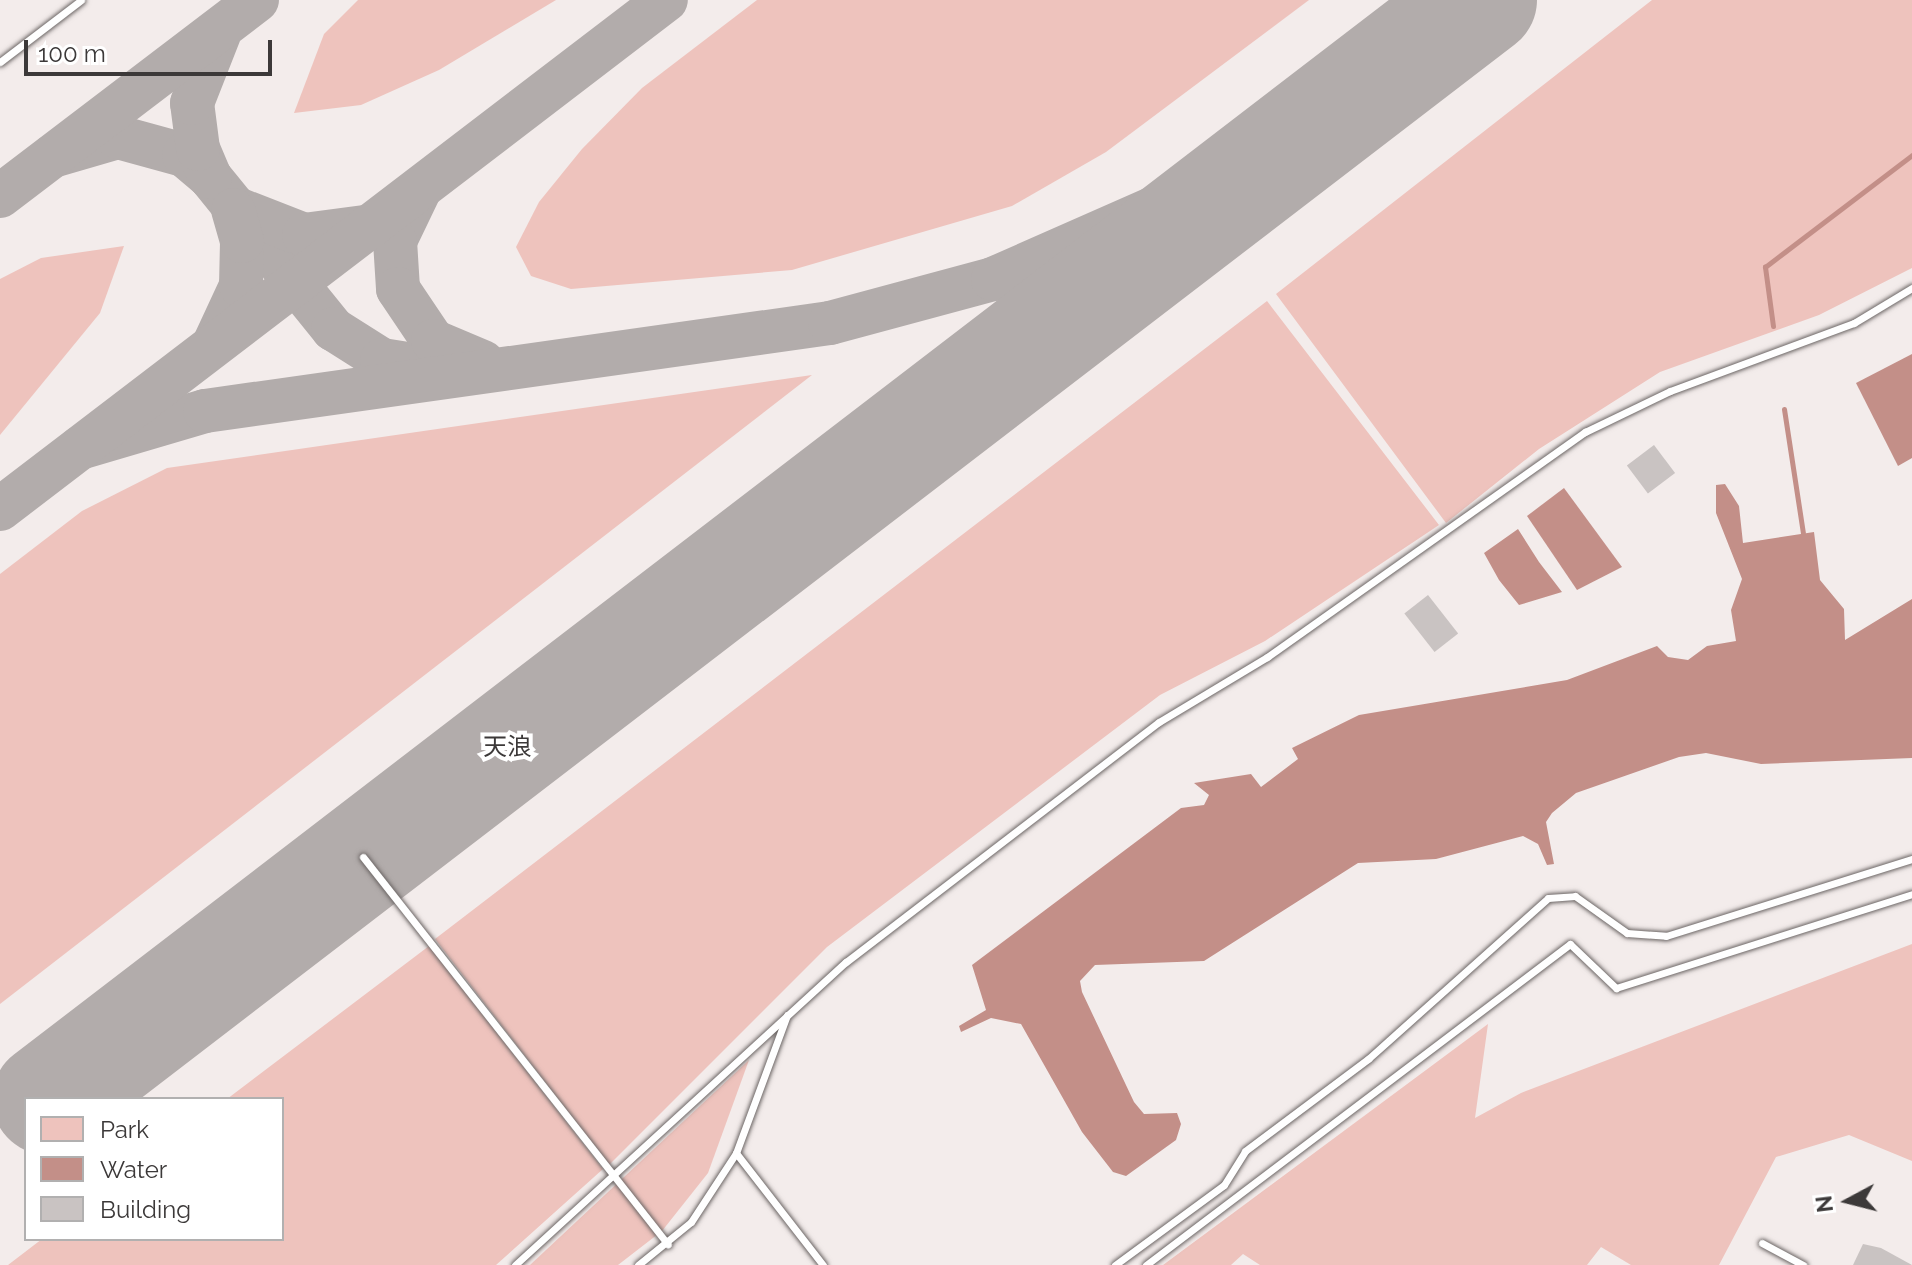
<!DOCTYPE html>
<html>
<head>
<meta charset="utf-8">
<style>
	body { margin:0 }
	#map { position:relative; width:1912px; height:1265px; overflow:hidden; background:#f3eceb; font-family:Raleway,"Noto Sans JP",sans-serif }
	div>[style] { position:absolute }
	.green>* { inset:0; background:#eec3bd }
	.water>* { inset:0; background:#c38f88 }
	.stream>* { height:5px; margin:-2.5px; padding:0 2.5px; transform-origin:2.5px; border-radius:2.5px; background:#c38f88 }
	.taxiway>* { height:44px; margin:-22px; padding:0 22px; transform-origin:22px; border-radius:22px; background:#b2acab }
	.runway>* { height:112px; margin:-56px; padding:0 56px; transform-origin:56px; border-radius:56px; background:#b2acab }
	.building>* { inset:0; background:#c9c3c2; transform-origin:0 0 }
	.roads { filter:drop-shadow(0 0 2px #6c6665) drop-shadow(0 0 2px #6c6665) }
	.service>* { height:7px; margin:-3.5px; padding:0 3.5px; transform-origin:3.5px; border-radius:3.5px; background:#fff }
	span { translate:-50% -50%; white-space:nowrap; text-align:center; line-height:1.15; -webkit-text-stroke:8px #fff; paint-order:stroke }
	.quarter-label { font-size:24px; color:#3c3939 }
	.legend { position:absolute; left:24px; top:1097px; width:260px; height:144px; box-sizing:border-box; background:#fff; border:2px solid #b1b0b0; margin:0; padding:10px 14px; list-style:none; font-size:24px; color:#3c3939 }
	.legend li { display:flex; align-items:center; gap:16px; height:40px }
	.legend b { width:40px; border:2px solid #b1b0b0 }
	.north { position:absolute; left:1808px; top:1161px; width:80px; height:80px; -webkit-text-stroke:6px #fff; paint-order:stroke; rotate:263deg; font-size:22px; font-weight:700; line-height:32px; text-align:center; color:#3c3939 }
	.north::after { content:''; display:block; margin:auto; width:28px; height:36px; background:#3c3939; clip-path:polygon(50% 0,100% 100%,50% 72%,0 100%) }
	.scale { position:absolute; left:24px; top:40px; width:248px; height:36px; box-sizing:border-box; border:4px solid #3c3939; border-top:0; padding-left:10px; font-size:24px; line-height:28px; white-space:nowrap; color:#3c3939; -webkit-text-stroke:6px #fff; paint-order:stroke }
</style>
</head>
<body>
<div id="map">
	<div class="green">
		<i style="clip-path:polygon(358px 0,556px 0,439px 70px,361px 105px,294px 113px,324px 34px)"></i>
		<i style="clip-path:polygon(757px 0,1309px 0,1106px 152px,1012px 206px,792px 270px,571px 289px,531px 276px,516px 247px,539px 202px,582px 149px,642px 88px)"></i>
		<i style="clip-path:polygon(1652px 0,1912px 0,1912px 268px,1819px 315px,1660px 372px,1539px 449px,1446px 523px,1276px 294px)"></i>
		<i style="clip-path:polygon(124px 246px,100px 313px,0 435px,0 279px,41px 258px)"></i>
		<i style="clip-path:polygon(1267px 301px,1439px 525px,1265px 641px,1160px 695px,827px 947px,609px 1165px,435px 939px)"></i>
		<i style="clip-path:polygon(812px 375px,0 1004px,0 574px,82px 511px,167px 468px)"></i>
		<i style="clip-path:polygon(1912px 944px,1912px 1161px,1849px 1135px,1776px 1157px,1719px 1265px,1631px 1265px,1601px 1247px,1587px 1265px,1260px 1265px,1243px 1254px,1231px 1265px,1163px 1265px,1488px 1024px,1475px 1118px,1521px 1093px)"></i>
		<i style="clip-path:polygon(429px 946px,603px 1169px,496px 1265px,8px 1265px,42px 1239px,282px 1239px,282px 1099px,227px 1099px)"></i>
		<i style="clip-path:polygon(749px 1060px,708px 1173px,662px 1231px,618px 1265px,530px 1265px)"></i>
	</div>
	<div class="water">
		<i style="clip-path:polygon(1912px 354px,1912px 458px,1898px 466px,1856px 383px)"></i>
		<i style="clip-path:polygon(1725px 484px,1739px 506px,1743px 543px,1814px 532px,1820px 580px,1844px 609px,1845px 640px,1912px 599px,1912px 758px,1761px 764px,1706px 753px,1679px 757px,1576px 793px,1552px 813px,1546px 822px,1554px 864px,1547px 865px,1538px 844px,1523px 836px,1436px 859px,1358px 863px,1204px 961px,1095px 965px,1080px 981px,1082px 992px,1134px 1102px,1144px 1114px,1177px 1113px,1181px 1124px,1176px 1140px,1126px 1176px,1113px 1172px,1082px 1132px,1021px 1024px,991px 1018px,961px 1032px,959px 1026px,986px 1010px,972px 965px,1181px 808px,1204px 805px,1209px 795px,1194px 783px,1251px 774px,1261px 787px,1298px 759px,1292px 748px,1359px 715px,1567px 680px,1657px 646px,1668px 657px,1688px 660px,1707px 646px,1736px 641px,1731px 610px,1742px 579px,1716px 513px,1716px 485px)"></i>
		<i style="clip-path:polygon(1564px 488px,1622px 567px,1577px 590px,1527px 516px)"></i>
		<i style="clip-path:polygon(1518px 529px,1539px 562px,1562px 592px,1519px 605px,1499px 580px,1484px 553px)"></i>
	</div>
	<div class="stream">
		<i style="left:1773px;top:326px;width:60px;rotate:-97.7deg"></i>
		<i style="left:1765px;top:267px;width:185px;rotate:-37.3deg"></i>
		<i style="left:1784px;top:409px;width:125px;rotate:81.3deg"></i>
	</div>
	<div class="taxiway">
		<i style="left:53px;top:156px;width:68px;rotate:-16.3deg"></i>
		<i style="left:118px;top:137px;width:68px;rotate:15.3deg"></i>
		<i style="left:184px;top:155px;width:34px;rotate:40deg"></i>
		<i style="left:210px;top:177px;width:196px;rotate:51deg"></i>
		<i style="left:333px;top:329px;width:58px;rotate:32.3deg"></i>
		<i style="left:382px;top:360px;width:51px;rotate:9.1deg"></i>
		<i style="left:210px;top:177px;width:30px;rotate:-113deg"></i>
		<i style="left:198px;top:149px;width:46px;rotate:-97.4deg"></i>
		<i style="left:192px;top:103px;width:74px;rotate:-68.6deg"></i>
		<i style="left:419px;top:191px;width:55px;rotate:115.6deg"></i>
		<i style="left:395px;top:241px;width:48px;rotate:86.4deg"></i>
		<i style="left:398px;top:289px;width:63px;rotate:56.1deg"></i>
		<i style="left:433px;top:341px;width:54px;rotate:22.8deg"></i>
		<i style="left:0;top:196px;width:323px;rotate:-37.3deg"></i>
		<i style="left:240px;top:210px;width:69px;rotate:21.3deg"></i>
		<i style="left:304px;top:235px;width:61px;rotate:-7.6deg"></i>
		<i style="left:215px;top:342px;width:62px;rotate:-65.1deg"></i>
		<i style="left:241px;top:286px;width:45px;rotate:-88.7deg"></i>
		<i style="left:242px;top:241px;width:32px;rotate:-106deg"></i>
		<i style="left:80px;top:448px;width:130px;rotate:-16.5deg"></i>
		<i style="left:205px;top:411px;width:631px;rotate:-8.01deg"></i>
		<i style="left:830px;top:323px;width:169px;rotate:-15.1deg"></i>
		<i style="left:993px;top:279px;width:319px;rotate:-23.8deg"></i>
		<i style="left:0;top:509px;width:838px;rotate:-37.39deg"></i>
	</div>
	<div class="runway">
		<i style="left:48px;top:1099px;width:1806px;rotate:-37.49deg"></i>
	</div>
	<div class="building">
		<i style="left:1654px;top:445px;width:35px;height:34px;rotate:53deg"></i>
		<i style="left:1428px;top:595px;width:49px;height:30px;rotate:52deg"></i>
		<i style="clip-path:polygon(1863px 1244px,1881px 1248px,1912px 1265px,1853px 1265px)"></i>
	</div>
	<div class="roads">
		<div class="service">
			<i style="left:0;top:62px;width:102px;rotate:-37.4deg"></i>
			<i style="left:363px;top:857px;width:493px;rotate:51.8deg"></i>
			<i style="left:736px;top:1153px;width:142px;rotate:52.2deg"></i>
			<i style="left:1762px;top:1243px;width:47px;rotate:28.2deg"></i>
			<i style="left:515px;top:1265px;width:449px;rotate:-42.5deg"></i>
			<i style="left:846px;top:962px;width:394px;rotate:-37.5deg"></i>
			<i style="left:1159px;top:722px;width:126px;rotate:-31deg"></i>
			<i style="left:1267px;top:657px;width:390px;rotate:-35.3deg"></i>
			<i style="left:1585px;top:432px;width:94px;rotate:-25.8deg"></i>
			<i style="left:1670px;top:391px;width:196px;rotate:-20.3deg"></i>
			<i style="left:1854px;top:323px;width:68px;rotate:-31.1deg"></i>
			<i style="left:638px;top:1265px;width:68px;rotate:-39.1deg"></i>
			<i style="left:691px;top:1222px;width:82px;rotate:-56.9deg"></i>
			<i style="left:736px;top:1153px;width:147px;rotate:-69.7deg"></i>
			<i style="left:1115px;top:1265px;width:135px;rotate:-36.3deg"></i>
			<i style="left:1224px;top:1185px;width:40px;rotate:-58deg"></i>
			<i style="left:1245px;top:1151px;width:154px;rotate:-36.8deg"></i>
			<i style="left:1368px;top:1059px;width:241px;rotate:-41.8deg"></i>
			<i style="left:1548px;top:898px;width:27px;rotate:-4deg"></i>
			<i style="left:1575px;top:896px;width:64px;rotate:35.4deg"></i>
			<i style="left:1627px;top:933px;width:39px;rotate:4deg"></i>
			<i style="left:1666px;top:936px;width:258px;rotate:-17.4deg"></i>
			<i style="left:1146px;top:1265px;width:532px;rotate:-37.13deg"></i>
			<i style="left:1570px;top:944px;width:64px;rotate:43.7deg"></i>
			<i style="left:1616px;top:988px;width:311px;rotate:-17.6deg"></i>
		</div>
	</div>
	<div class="quarter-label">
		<span style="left:507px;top:747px">天浪</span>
	</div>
	<ul class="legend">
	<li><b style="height:22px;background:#eec3bd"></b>Park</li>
	<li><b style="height:22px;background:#c38f88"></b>Water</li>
	<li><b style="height:22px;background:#c9c3c2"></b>Building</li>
	</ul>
	<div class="north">N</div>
	<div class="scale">100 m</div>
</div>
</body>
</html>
